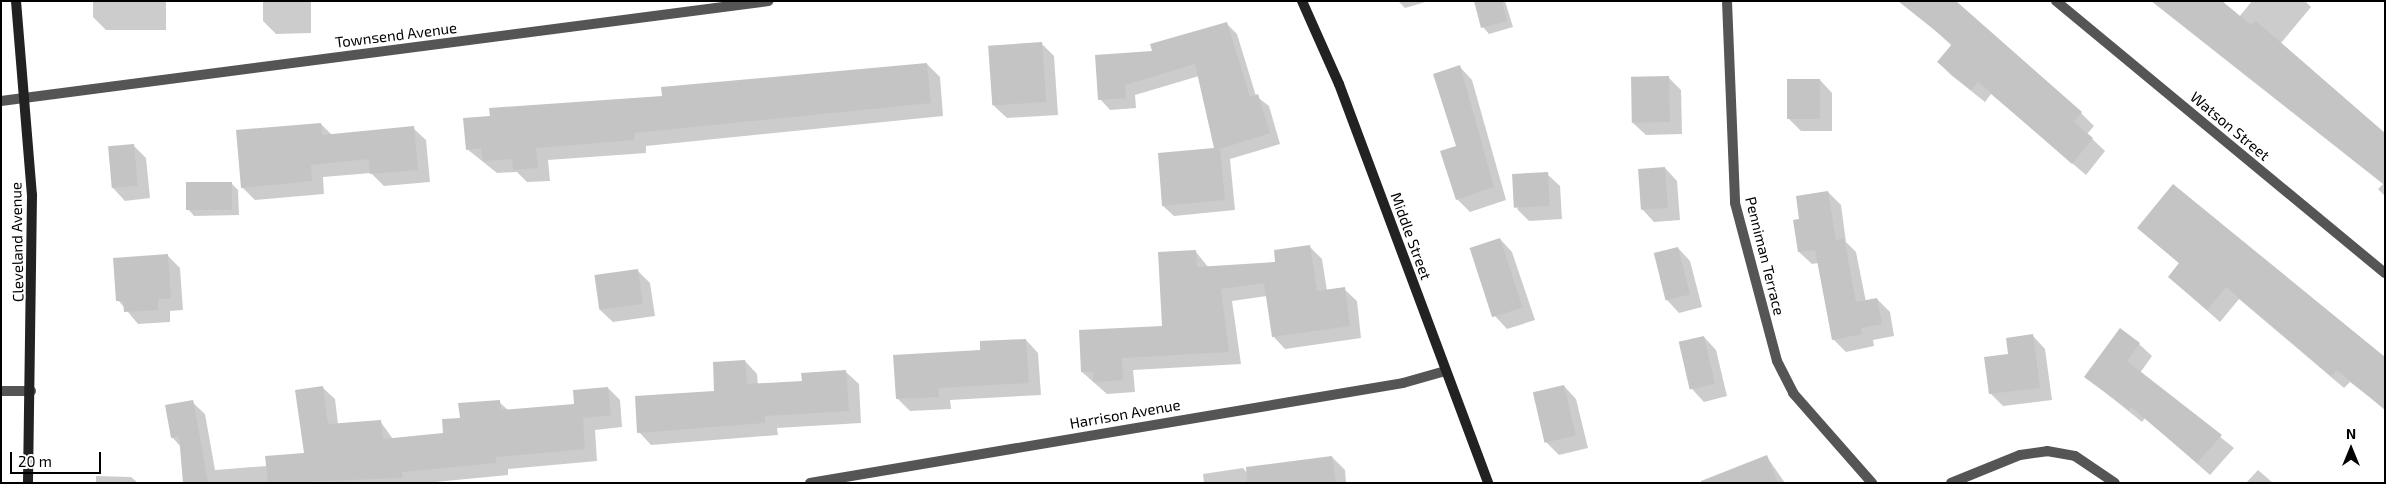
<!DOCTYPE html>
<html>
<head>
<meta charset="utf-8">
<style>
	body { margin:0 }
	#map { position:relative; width:2386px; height:484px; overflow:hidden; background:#fff; font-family:"Exo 2",sans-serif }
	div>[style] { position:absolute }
	.shadow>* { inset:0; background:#0003 }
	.building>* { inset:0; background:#c4c4c4; transform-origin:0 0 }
	.lane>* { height:10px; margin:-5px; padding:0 5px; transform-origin:5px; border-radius:5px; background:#555 }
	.street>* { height:10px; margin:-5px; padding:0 5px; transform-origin:5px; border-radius:5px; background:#555 }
	.secondary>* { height:10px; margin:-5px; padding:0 5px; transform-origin:5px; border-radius:5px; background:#222 }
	span { translate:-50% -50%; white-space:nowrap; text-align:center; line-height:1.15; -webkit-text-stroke:4px #fff; paint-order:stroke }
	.street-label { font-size:15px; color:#000 }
	.frame { position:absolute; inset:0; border:2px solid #000; pointer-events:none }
	.north { position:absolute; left:2326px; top:424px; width:50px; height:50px; -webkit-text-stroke:4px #fff; paint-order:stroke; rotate:0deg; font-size:14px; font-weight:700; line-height:20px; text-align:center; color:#000 }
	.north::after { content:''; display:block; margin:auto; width:18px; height:22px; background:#000; clip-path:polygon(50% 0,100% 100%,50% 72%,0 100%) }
	.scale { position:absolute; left:10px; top:452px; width:91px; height:22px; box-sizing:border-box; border:2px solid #000; border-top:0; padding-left:6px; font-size:15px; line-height:18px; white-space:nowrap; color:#000; -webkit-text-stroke:4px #fff; paint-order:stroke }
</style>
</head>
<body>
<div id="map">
	<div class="shadow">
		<i style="clip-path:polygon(93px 1px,166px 1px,166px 30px,106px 30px,93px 17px)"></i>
		<i style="clip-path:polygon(263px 1px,311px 1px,311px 33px,276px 34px,263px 21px)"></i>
		<i style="clip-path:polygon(1398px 1px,1429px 1px,1405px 8px)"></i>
		<i style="clip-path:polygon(1478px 1px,1505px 1px,1513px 27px,1489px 34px,1483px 27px)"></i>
		<i style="clip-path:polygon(2151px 1px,2220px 1px,2239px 17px,2252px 1px,2305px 1px,2311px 7px,2281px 43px,2385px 134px,2385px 196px,2378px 189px,2383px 184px)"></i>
		<i style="clip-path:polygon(1227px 24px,1237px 34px,1256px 96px,1269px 106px,1280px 144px,1230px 159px,1235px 210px,1174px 216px,1163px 206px,1215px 149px,1199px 76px,1135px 95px,1136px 108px,1110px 110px,1100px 99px,1154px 52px)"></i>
		<i style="clip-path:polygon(1928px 24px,2081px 113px,2094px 126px,2087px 134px,2105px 151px,2086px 175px,1991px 94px,1985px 102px,1951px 75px,1938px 62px,1952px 46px)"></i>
		<i style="clip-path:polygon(1041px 43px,1054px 56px,1058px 115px,1007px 118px,994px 106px)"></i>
		<i style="clip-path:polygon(927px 64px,940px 77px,943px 116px,646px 146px,646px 153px,548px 160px,550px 181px,527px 182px,517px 172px,497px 173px,467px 149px,663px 98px)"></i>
		<i style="clip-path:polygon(1460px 67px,1472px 80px,1506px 200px,1470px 212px,1457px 199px)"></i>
		<i style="clip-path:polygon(1668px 77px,1681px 90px,1682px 134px,1646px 135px,1633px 123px)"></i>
		<i style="clip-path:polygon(1820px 80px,1832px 93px,1832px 131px,1801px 131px,1788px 118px)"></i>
		<i style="clip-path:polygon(321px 124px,332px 135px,413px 128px,426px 140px,430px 182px,384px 186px,371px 173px,323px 177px,324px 194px,255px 200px,242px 187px)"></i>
		<i style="clip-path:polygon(133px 145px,146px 158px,150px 198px,125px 201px,113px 188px)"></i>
		<i style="clip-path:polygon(1665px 168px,1677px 181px,1680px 220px,1654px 222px,1642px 209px)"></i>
		<i style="clip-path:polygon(1547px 174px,1560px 186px,1562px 219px,1529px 221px,1517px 209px)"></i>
		<i style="clip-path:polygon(231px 183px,238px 190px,239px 215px,194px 216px,188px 209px)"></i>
		<i style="clip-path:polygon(2173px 186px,2385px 409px,2350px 382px,2344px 388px,2239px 299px,2220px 322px,2169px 277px,2180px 264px,2138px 228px)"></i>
		<i style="clip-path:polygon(1828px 192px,1841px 205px,1846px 242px,1856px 252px,1866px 302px,1877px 299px,1890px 312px,1894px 336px,1873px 340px,1874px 346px,1846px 352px,1833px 339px,1818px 263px,1812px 264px,1799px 252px,1801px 220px)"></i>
		<i style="clip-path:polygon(1500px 239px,1512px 252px,1535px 320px,1507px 329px,1495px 316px)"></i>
		<i style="clip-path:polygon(1310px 247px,1322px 259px,1327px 291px,1344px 289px,1357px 301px,1361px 338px,1285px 349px,1273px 336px,1267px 296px,1232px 301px,1241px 364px,1133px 370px,1135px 392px,1107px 394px,1082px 372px,1163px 327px,1196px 252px,1208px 267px,1277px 263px)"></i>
		<i style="clip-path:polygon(1678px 248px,1690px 261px,1702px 307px,1679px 313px,1667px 300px)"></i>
		<i style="clip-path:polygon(167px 255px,180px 268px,183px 310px,170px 311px,170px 322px,138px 324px,118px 300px)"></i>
		<i style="clip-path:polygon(637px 270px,650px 283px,655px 316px,613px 322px,600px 310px)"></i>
		<i style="clip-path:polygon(2033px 336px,2045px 349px,2052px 400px,2003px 406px,1990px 393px,2010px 355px)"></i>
		<i style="clip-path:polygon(1704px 337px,1716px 350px,1727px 396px,1704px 402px,1692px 389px)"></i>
		<i style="clip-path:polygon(1026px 340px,1038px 353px,1041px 395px,950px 400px,951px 409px,910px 411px,897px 398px,982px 351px)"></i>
		<i style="clip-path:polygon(2139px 344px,2152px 356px,2140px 373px,2234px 448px,2210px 475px,2145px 418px,2142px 422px,2086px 377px)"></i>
		<i style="clip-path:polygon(745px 361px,757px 374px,758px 385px,803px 382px,846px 372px,859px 384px,861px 423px,777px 428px,778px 435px,651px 445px,639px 432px,716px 392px)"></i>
		<i style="clip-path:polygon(1564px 386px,1576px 399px,1588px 448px,1559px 455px,1546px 442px)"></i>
		<i style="clip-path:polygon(322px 387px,335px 399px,338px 424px,380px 421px,393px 439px,444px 434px,461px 419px,499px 402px,508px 410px,576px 405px,608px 388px,620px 400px,622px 427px,595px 430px,597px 461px,508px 469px,508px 475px,425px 483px,184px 483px,181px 447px,172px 437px,192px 402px,205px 414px,215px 470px,267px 466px,306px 454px)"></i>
		<i style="clip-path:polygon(1332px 457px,1345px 470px,1346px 483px,1293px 483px)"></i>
		<i style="clip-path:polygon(1767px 457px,1785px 483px,1738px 483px)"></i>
		<i style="clip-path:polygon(1243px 468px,1255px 483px,1204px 483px,1203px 474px)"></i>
		<i style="clip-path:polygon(2258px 470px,2273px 483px,2246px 483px)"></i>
		<i style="clip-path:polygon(96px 476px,131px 477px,138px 483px,96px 483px)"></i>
	</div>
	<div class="building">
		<i style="clip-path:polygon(1474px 1px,1502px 1px,1507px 21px,1481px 28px)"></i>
		<i style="clip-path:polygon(1898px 1px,1956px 1px,2082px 112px,2074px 122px,2093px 138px,2072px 164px,1978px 82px,1971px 90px,1937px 62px,1952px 44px)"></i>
		<i style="clip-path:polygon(2152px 1px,2222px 1px,2251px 25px,2256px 21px,2385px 133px,2385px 185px)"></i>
		<i style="clip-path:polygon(1227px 22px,1250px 97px,1258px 94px,1270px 133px,1220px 149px,1225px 200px,1162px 206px,1158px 153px,1214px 148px,1195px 64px,1125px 85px,1126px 98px,1098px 100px,1095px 55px,1152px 51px,1150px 44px)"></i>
		<i style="left:1042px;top:42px;width:60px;height:54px;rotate:86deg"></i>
		<i style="clip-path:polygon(927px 63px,931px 103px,634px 133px,634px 140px,536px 148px,538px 168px,513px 170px,512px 159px,483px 161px,481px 148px,466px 150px,463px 118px,490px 116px,489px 108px,662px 96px,661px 87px)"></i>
		<i style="clip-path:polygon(1460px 65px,1494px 187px,1456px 200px,1440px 151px,1456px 146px,1433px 74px)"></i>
		<i style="left:1669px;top:76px;width:46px;height:38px;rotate:89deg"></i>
		<i style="left:1787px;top:79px;width:33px;height:40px"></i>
		<i style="clip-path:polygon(321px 123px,322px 135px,414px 126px,418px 170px,370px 174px,369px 159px,311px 165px,312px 181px,241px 188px,236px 130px)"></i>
		<i style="left:134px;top:144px;width:42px;height:26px;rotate:85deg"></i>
		<i style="left:1665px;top:167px;width:41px;height:27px;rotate:86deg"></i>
		<i style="left:1548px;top:172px;width:34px;height:36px;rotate:87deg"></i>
		<i style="left:186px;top:182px;width:46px;height:28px"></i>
		<i style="clip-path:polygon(2173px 184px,2385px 357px,2385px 410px,2337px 370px,2331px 376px,2226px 287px,2207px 310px,2168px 277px,2179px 263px,2137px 228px)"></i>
		<i style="clip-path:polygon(1828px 191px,1836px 240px,1844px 238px,1856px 302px,1877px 298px,1882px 324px,1861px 328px,1862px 334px,1832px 340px,1815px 250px,1798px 252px,1793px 220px,1799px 219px,1796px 196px)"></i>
		<i style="left:1500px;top:238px;width:73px;height:32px;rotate:72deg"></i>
		<i style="clip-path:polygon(1310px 245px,1317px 291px,1345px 287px,1350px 326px,1272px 337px,1264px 283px,1221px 289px,1229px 352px,1122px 358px,1123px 380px,1093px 382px,1093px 372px,1081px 372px,1079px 330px,1162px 326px,1158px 252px,1196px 250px,1197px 267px,1275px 262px,1274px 250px)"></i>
		<i style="left:1678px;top:247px;width:49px;height:25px;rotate:76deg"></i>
		<i style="clip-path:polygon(168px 254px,171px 298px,158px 299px,158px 310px,124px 312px,123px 301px,116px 301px,113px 258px)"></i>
		<i style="left:638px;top:269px;width:35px;height:44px;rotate:82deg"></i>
		<i style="clip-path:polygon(2120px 328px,2140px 343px,2127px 361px,2222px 435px,2197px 463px,2131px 407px,2129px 410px,2084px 377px)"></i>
		<i style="clip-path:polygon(2033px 334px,2040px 388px,1989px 394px,1984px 357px,2008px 354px,2006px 338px)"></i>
		<i style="left:1704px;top:336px;width:49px;height:26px;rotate:77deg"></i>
		<i style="clip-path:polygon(1026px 339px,1029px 383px,938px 388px,939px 397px,896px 399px,893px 355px,980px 350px,980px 341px)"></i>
		<i style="clip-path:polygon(745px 360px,747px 384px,802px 381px,801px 373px,846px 370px,849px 411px,765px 416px,765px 423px,637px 433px,635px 396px,714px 391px,713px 362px)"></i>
		<i style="left:1564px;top:385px;width:52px;height:32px;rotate:77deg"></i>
		<i style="clip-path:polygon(323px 386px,328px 424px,381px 420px,383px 439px,443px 433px,442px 419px,460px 418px,458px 403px,500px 400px,501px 410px,574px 404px,573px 390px,608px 387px,611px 415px,583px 418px,585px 449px,496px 457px,496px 463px,402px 472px,402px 478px,268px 483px,265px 456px,304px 453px,295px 390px)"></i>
		<i style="clip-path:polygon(193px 400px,194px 404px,208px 483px,183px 483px,179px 436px,171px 438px,165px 405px)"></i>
		<i style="clip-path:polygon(1767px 455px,1778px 483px,1701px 483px,1701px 481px)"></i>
		<i style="clip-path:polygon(1332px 456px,1336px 483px,1247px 483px,1246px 467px)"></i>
	</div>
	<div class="lane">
		<i style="left:1px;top:391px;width:30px"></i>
	</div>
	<div class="street">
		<i style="left:1727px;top:1px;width:202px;rotate:87.7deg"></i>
		<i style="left:1735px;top:203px;width:163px;rotate:75.1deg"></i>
		<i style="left:1777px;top:361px;width:36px;rotate:63deg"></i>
		<i style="left:1793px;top:393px;width:120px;rotate:48.7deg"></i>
		<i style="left:2056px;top:1px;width:427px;rotate:39.6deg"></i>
		<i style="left:1px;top:101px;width:774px;rotate:-7.42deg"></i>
		<i style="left:810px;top:483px;width:601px;rotate:-9.57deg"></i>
		<i style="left:1403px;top:383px;width:44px;rotate:-15.9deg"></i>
		<i style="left:1951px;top:483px;width:74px;rotate:-22.1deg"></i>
		<i style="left:2020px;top:455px;width:27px;rotate:-8deg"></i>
		<i style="left:2047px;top:451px;width:28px;rotate:10deg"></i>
		<i style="left:2075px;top:456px;width:48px;rotate:34deg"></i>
	</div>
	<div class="secondary">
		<i style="left:16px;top:1px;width:195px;rotate:85.3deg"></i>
		<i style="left:32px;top:195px;width:288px;rotate:90.8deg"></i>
		<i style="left:1302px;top:1px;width:91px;rotate:66deg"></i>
		<i style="left:1339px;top:84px;width:426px;rotate:69.5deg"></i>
	</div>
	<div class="street-label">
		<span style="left:396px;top:35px;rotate:-7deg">Townsend Avenue</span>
		<span style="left:2230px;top:126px;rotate:40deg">Watson Street</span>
		<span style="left:1411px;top:236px;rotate:70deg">Middle Street</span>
		<span style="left:17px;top:242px;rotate:-91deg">Cleveland Avenue</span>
		<span style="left:1765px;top:256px;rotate:76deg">Penniman Terrace</span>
		<span style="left:1125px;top:414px;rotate:-10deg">Harrison Avenue</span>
	</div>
	<div class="frame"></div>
	<div class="north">N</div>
	<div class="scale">20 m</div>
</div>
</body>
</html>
